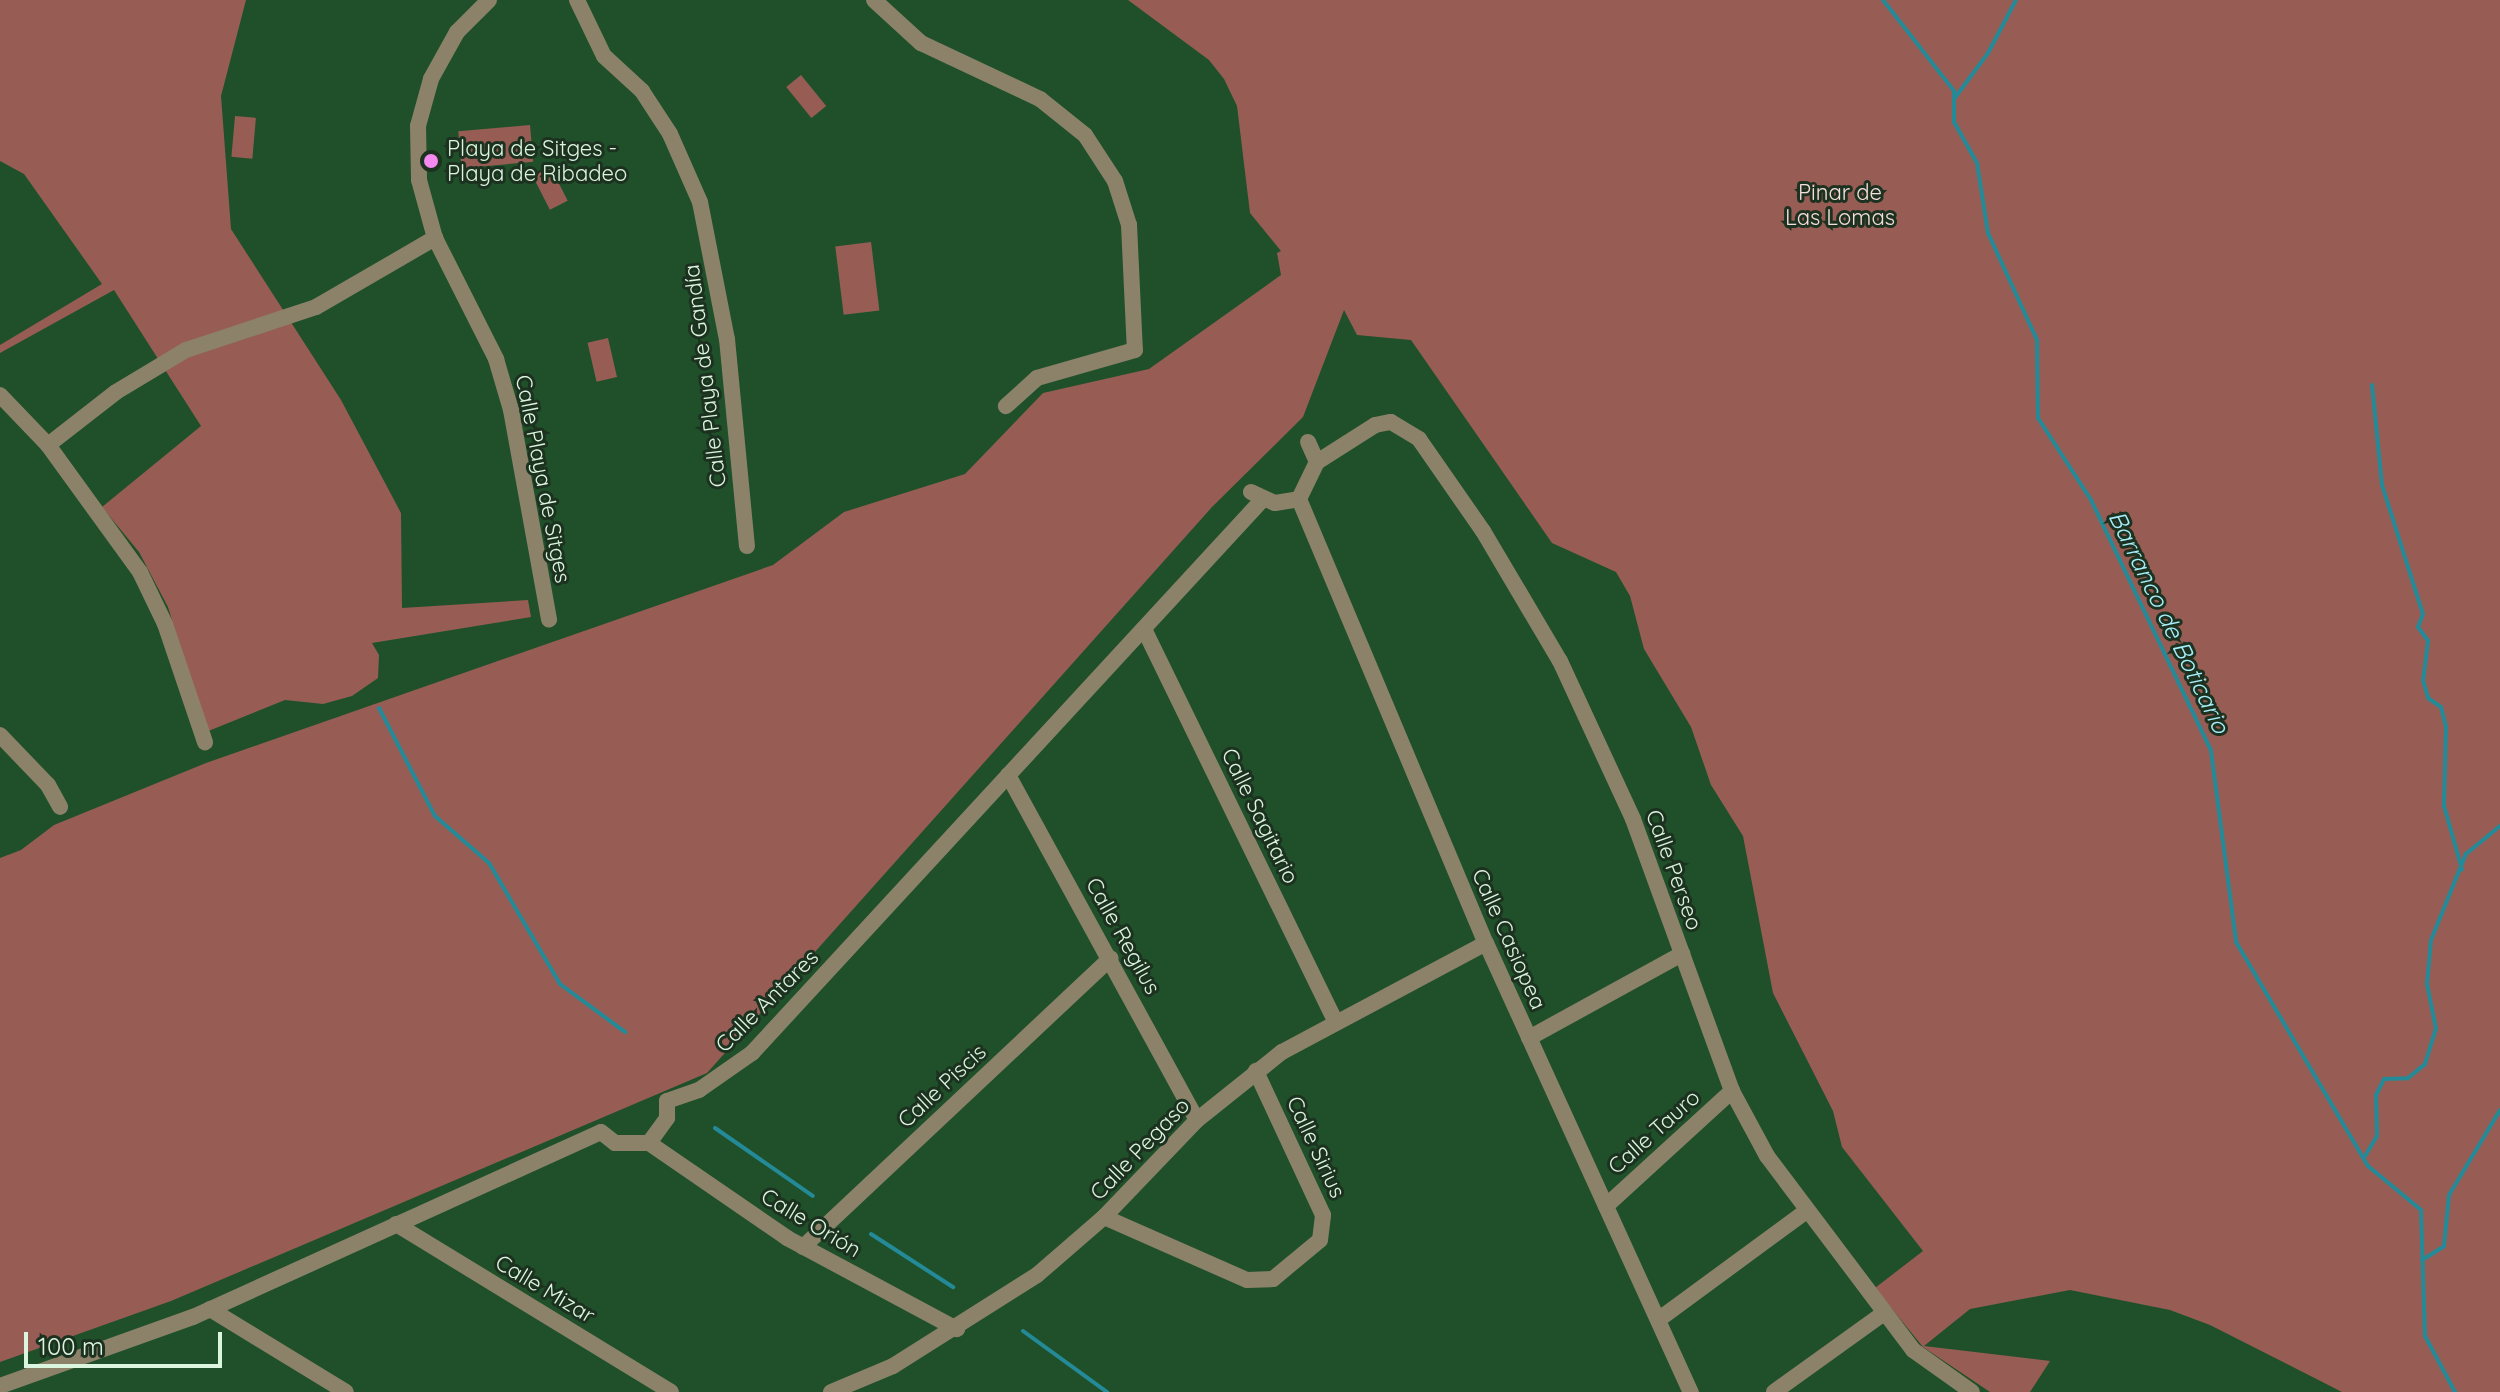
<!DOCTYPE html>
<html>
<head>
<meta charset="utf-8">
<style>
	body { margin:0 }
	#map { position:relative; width:2500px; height:1392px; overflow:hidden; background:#1f502a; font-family:Quicksand,sans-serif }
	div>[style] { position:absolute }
	.green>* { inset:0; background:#975d54; transform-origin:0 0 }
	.stream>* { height:4px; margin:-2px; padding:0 2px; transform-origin:2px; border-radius:2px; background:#248a98 }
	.minor>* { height:16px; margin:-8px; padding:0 8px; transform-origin:8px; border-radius:8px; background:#8c826a }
	.dots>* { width:22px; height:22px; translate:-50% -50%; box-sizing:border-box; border:4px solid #1c311f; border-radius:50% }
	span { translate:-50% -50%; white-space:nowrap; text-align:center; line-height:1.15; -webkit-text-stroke:6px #1c311f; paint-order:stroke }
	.poi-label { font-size:22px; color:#dbf5de }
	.left { translate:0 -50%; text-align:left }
	.park-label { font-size:22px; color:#f4dedb }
	.street-label { font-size:22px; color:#dbf5de }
	.water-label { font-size:24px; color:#a6eefa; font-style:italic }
	.scale { position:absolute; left:24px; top:1332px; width:198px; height:36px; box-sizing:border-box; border:4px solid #dbf5de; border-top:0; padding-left:10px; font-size:24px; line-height:28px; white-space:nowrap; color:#dbf5de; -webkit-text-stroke:6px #1c311f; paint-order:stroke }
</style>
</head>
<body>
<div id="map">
	<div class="green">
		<i style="clip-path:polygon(0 0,246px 0,221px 96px,231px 229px,341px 400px,401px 513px,402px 608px,528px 600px,531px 617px,372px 643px,379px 655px,378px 678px,352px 696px,323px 704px,285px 700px,206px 732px,168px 607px,139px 552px,102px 507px,201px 426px,114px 290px,0 353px,0 345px,102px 284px,24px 174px,0 161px)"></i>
		<i style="clip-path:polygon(1128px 0,2500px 0,2500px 1392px,2342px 1392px,2210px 1325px,2170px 1310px,2070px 1290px,1970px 1309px,1924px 1346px,2050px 1361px,2030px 1392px,1990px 1392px,1923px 1347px,1875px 1288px,1923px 1251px,1842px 1147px,1833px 1111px,1773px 993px,1743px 836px,1711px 785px,1691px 727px,1644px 649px,1630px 596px,1616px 572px,1552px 543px,1411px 340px,1357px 335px,1344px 310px,1303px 417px,1212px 507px,707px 1073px,171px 1301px,0 1362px,0 858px,21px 850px,54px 825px,206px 763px,773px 565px,844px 512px,965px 474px,1043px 393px,1149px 369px,1281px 275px,1277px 253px,1281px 251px,1250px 213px,1237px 106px,1224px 79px,1209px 60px)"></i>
		<i style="left:801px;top:75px;width:40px;height:19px;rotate:51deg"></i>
		<i style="left:235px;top:116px;width:21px;height:41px;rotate:5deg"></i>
		<i style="left:530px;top:125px;width:37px;height:72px;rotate:85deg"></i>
		<i style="left:550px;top:166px;width:39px;height:20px;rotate:63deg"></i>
		<i style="left:871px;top:242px;width:69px;height:36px;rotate:83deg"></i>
		<i style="left:608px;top:338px;width:40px;height:21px;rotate:77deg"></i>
	</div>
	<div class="stream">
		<i style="left:1883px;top:0;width:115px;rotate:52deg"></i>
		<i style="left:1954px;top:91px;width:31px;rotate:90deg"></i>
		<i style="left:1954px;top:122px;width:47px;rotate:60.7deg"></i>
		<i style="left:1977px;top:163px;width:71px;rotate:81.1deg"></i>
		<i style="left:1988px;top:233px;width:118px;rotate:65.4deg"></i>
		<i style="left:2037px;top:340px;width:78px;rotate:89.3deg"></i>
		<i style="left:2038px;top:418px;width:98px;rotate:57.1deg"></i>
		<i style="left:2091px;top:500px;width:278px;rotate:64.4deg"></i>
		<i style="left:2211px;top:751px;width:193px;rotate:82.5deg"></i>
		<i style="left:2236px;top:942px;width:260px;rotate:59.5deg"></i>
		<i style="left:2368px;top:1166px;width:69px;rotate:39.7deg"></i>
		<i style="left:2421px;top:1210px;width:126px;rotate:88.2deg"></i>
		<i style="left:2425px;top:1336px;width:64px;rotate:61.8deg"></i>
		<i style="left:1954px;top:99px;width:57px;rotate:-53.5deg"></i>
		<i style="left:1988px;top:53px;width:60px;rotate:-62.2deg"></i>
		<i style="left:2372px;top:385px;width:100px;rotate:84.3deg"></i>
		<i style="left:2382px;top:485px;width:135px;rotate:72.4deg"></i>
		<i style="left:2423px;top:614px;width:14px;rotate:111deg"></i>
		<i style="left:2418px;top:627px;width:17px;rotate:54deg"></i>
		<i style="left:2428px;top:641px;width:39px;rotate:97deg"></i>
		<i style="left:2423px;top:680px;width:19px;rotate:74deg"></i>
		<i style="left:2428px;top:698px;width:16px;rotate:35deg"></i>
		<i style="left:2441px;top:707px;width:21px;rotate:76deg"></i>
		<i style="left:2446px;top:727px;width:79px;rotate:91.5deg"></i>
		<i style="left:2444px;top:806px;width:66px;rotate:74.1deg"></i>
		<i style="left:379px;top:708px;width:122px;rotate:62.6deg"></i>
		<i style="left:435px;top:816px;width:72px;rotate:41deg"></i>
		<i style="left:489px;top:863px;width:140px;rotate:59.6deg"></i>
		<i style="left:560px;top:984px;width:81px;rotate:36.4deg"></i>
		<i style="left:715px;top:1128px;width:119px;rotate:34.8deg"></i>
		<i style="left:2365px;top:1156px;width:23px;rotate:-59deg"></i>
		<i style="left:2377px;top:1136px;width:41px;rotate:-91.4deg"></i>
		<i style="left:2376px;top:1095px;width:18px;rotate:-63deg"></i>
		<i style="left:2384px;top:1079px;width:24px;rotate:-2deg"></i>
		<i style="left:2408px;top:1078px;width:22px;rotate:-39deg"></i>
		<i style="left:2425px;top:1064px;width:37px;rotate:-73deg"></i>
		<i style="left:2436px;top:1029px;width:46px;rotate:-101.3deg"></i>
		<i style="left:2427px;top:984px;width:44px;rotate:-84.8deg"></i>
		<i style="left:2431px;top:940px;width:93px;rotate:-67.9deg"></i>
		<i style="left:2466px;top:854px;width:44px;rotate:-39.5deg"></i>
		<i style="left:871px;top:1234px;width:98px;rotate:32.9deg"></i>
		<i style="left:2422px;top:1260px;width:26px;rotate:-32deg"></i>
		<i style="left:2444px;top:1246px;width:51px;rotate:-84.4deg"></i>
		<i style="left:2449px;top:1195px;width:99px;rotate:-59deg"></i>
		<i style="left:1023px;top:1331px;width:104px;rotate:36deg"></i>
	</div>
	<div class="minor">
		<i style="left:489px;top:0;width:45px;rotate:135deg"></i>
		<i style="left:457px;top:32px;width:54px;rotate:119deg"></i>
		<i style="left:431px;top:79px;width:49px;rotate:105.5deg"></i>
		<i style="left:418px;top:126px;width:54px;rotate:88.9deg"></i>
		<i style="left:419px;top:180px;width:60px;rotate:74.6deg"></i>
		<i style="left:435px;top:238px;width:136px;rotate:63.2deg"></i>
		<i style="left:496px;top:359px;width:53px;rotate:73.6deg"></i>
		<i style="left:511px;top:410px;width:213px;rotate:79.7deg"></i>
		<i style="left:577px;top:0;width:62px;rotate:64.3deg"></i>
		<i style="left:604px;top:56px;width:52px;rotate:42.6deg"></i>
		<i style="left:642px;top:91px;width:51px;rotate:56.9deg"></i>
		<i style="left:670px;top:134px;width:74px;rotate:66.2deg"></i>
		<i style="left:700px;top:202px;width:140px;rotate:78.9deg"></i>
		<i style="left:727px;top:339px;width:208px;rotate:84.5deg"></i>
		<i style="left:874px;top:0;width:64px;rotate:42.5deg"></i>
		<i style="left:921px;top:43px;width:132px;rotate:25.2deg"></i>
		<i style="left:1040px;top:99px;width:58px;rotate:38.7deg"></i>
		<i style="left:1085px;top:135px;width:55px;rotate:56.9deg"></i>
		<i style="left:1115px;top:181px;width:46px;rotate:72.3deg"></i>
		<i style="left:1129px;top:225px;width:125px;rotate:87.3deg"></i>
		<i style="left:1135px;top:350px;width:102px;rotate:164.1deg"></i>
		<i style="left:1037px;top:378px;width:42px;rotate:137.9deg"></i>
		<i style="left:0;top:395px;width:69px;rotate:46.2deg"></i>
		<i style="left:48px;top:445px;width:157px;rotate:54.1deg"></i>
		<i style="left:140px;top:572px;width:58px;rotate:64.3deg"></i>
		<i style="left:165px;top:624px;width:125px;rotate:71.3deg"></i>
		<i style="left:48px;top:445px;width:86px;rotate:-37.9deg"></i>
		<i style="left:116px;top:392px;width:82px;rotate:-31deg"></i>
		<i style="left:186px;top:350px;width:137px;rotate:-18.3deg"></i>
		<i style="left:316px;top:307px;width:138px;rotate:-30.1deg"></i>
		<i style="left:1317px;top:462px;width:69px;rotate:-32.5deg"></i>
		<i style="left:1375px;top:425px;width:16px;rotate:-11deg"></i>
		<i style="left:1391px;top:422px;width:33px;rotate:31deg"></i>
		<i style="left:1419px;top:439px;width:112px;rotate:55.2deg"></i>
		<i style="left:1483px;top:531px;width:151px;rotate:59.4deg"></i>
		<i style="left:1560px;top:661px;width:174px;rotate:65.2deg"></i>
		<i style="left:1633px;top:819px;width:289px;rotate:70deg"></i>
		<i style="left:1732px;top:1091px;width:74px;rotate:61.7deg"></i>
		<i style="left:1767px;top:1156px;width:243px;rotate:53deg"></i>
		<i style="left:1913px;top:1350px;width:72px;rotate:35.4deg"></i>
		<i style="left:1251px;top:492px;width:26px;rotate:25deg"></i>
		<i style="left:1275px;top:503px;width:24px;rotate:-9deg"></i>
		<i style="left:1299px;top:499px;width:41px;rotate:-64.1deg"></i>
		<i style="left:1317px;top:462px;width:22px;rotate:-114deg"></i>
		<i style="left:1299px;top:499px;width:482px;rotate:67.2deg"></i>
		<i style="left:1486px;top:943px;width:494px;rotate:65.5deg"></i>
		<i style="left:1144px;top:629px;width:437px;rotate:64deg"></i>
		<i style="left:0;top:735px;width:69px;rotate:46.2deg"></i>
		<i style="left:48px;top:785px;width:25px;rotate:61deg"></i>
		<i style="left:1008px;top:775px;width:393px;rotate:61.3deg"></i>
		<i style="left:1529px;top:1038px;width:175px;rotate:-28.8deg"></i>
		<i style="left:649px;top:1143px;width:168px;rotate:34.5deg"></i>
		<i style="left:787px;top:1238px;width:193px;rotate:28.2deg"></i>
		<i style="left:1606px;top:1206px;width:171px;rotate:-42.4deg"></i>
		<i style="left:1104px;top:1217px;width:156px;rotate:23.8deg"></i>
		<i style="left:1247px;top:1280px;width:26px;rotate:-2deg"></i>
		<i style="left:1273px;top:1279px;width:61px;rotate:-39.7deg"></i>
		<i style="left:1320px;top:1240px;width:25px;rotate:-83deg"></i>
		<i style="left:1323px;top:1215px;width:159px;rotate:-115deg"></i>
		<i style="left:396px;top:1224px;width:322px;rotate:31.4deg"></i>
		<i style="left:803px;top:1247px;width:422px;rotate:-43.2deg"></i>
		<i style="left:210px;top:1309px;width:159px;rotate:31.4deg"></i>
		<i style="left:1658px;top:1320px;width:182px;rotate:-36.3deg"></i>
		<i style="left:0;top:1386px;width:205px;rotate:-19.7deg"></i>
		<i style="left:193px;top:1317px;width:448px;rotate:-24.4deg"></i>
		<i style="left:601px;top:1132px;width:18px;rotate:38deg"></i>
		<i style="left:615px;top:1143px;width:34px"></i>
		<i style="left:649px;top:1143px;width:31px;rotate:-54deg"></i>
		<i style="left:667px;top:1118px;width:17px;rotate:-90deg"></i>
		<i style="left:667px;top:1101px;width:34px;rotate:-19deg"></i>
		<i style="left:699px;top:1090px;width:65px;rotate:-34.9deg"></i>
		<i style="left:752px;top:1053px;width:754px;rotate:-47.31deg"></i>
		<i style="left:831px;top:1392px;width:67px;rotate:-22.8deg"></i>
		<i style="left:893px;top:1366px;width:170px;rotate:-32.3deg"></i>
		<i style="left:1037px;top:1275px;width:89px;rotate:-40.9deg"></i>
		<i style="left:1104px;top:1217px;width:134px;rotate:-46.2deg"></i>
		<i style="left:1197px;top:1120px;width:109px;rotate:-38.7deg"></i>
		<i style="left:1282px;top:1052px;width:231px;rotate:-28.1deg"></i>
		<i style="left:1774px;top:1392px;width:135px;rotate:-35.7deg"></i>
	</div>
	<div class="dots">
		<i style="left:431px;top:161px;background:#f489f0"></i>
	</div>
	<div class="poi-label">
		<span class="left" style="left:447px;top:161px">Playa de Sitges -<br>Playa de Ribadeo</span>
	</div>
	<div class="park-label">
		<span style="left:1840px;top:205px">Pinar de<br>Las Lomas</span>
	</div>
	<div class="street-label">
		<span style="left:705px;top:376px;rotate:-97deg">Calle Playa de Gandía</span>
		<span style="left:543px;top:479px;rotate:79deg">Calle Playa de Sitges</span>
		<span style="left:1260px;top:816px;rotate:64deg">Calle Sagitario</span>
		<span style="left:1674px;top:870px;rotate:70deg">Calle Perseo</span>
		<span style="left:1123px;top:936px;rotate:61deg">Calle Regilus</span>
		<span style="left:1509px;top:939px;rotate:66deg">Calle Casiopea</span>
		<span style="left:767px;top:1001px;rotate:-45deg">Calle Antares</span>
		<span style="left:942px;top:1086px;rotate:-43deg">Calle Piscis</span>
		<span style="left:1654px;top:1132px;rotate:-42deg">Calle Tauro</span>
		<span style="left:1316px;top:1147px;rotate:65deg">Calle Sirius</span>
		<span style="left:1140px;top:1149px;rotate:-46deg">Calle Pegaso</span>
		<span style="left:811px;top:1223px;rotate:31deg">Calle Orión</span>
		<span style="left:545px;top:1289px;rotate:31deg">Calle Mizar</span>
	</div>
	<div class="water-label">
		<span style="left:2169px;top:622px;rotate:64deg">Barranco de Boticario</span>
	</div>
	<div class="scale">100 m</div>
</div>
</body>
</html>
